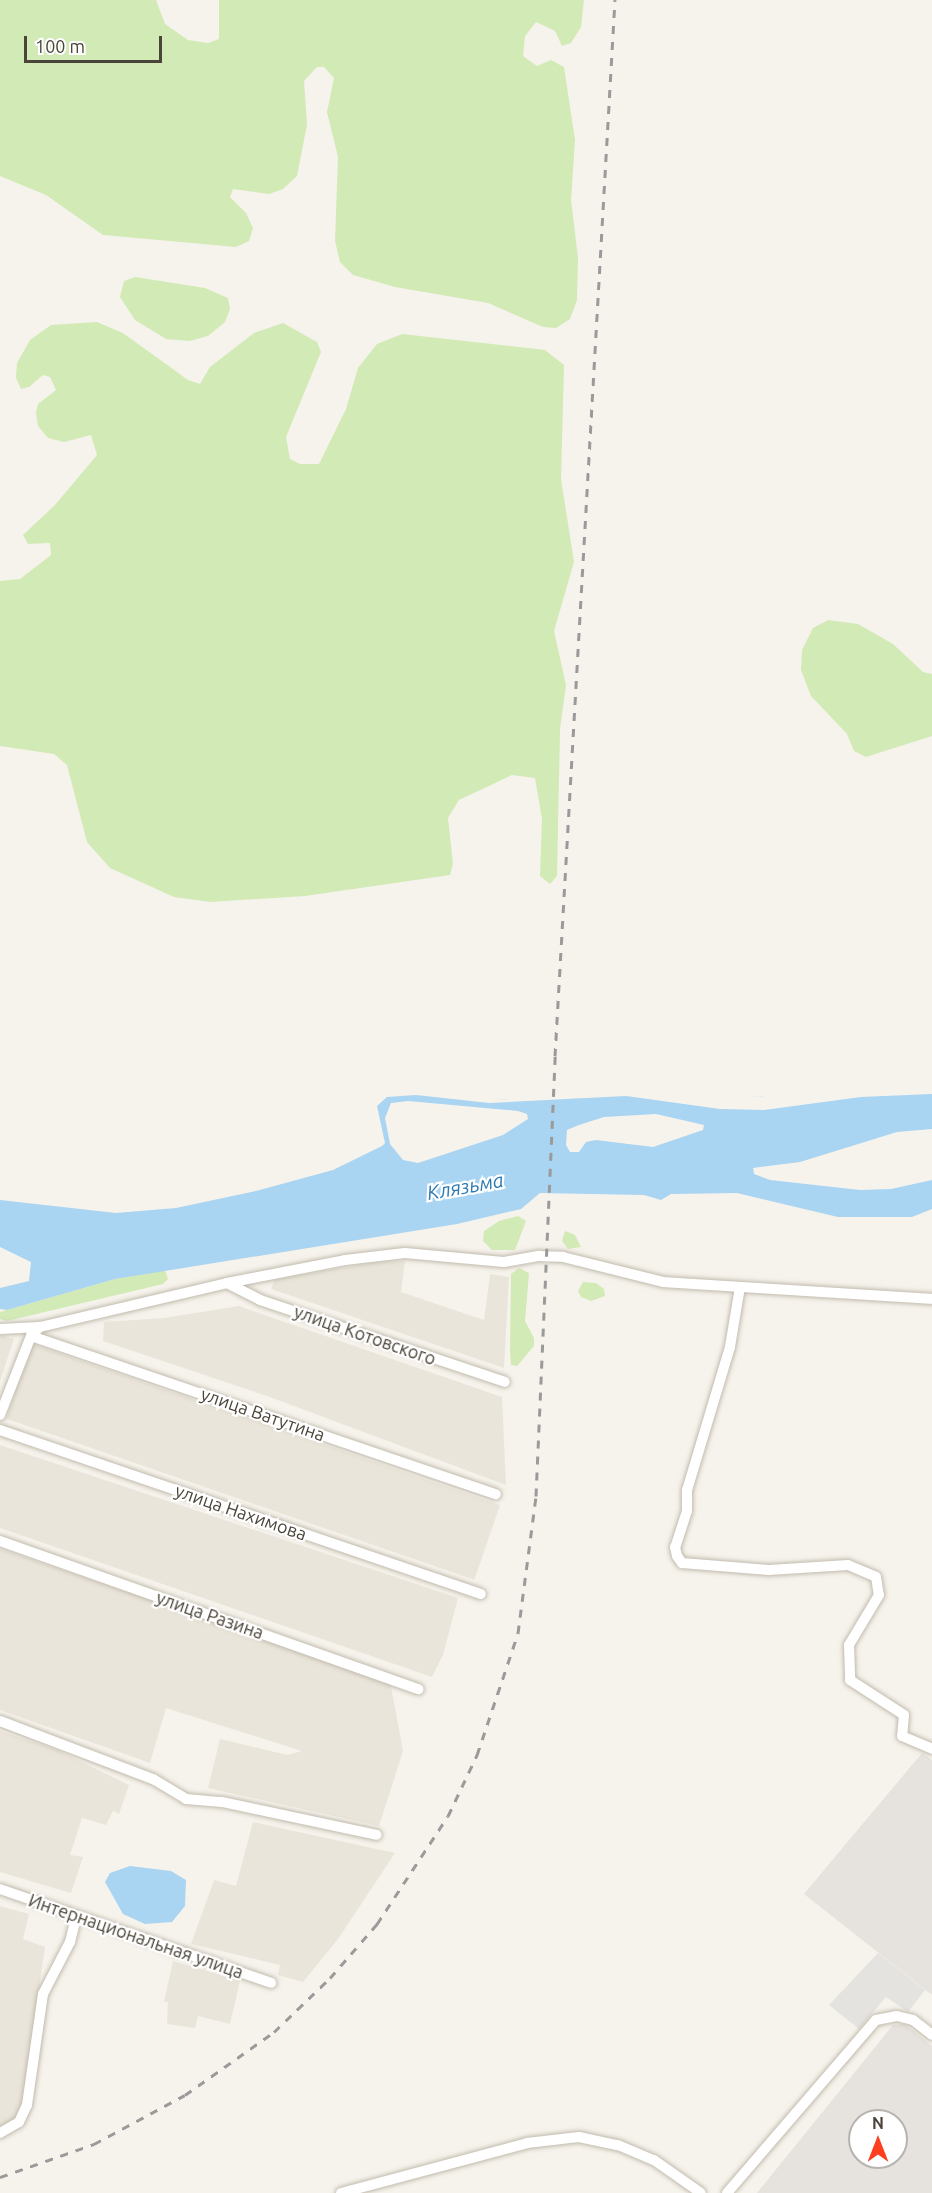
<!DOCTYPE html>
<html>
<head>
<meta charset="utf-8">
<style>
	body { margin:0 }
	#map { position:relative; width:932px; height:2193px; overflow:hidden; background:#f6f3ec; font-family:Ubuntu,sans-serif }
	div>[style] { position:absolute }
	.residential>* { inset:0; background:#eae5da; transform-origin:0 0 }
	.industrial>* { inset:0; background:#e6e2dd }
	.green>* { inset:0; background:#d2eab5 }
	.parking>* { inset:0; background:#e5e3e0 }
	.water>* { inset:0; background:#a9d4f2 }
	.roads { filter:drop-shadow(0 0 2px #c2bbae) drop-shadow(0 0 2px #c2bbae) }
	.minor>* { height:10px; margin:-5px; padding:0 5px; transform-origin:5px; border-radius:5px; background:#fff }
	.rail>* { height:3px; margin-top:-1.5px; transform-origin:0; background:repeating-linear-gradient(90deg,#9a9a9a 0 8px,transparent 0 16px) }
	span { translate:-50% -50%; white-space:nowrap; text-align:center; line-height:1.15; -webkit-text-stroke:4.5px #fff; paint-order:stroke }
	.street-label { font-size:18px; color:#4b4439 }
	.water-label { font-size:20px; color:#2e7ab2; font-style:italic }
	.north { position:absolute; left:848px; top:2109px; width:60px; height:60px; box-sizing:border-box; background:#fff; border:2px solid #b7b4b0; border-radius:50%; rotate:0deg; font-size:16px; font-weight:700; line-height:24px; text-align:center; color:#4b4439 }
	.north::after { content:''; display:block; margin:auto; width:21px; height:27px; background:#fc3f1d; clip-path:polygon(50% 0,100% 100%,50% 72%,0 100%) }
	.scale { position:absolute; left:24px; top:36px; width:138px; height:27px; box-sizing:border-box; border:3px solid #4b4439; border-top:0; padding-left:8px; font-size:18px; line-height:21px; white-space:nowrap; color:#4b4439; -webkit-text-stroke:4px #fff; paint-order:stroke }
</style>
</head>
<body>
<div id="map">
	<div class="residential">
		<i style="clip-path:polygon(405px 1261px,401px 1292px,484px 1320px,490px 1274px,509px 1277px,504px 1368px,271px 1289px,275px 1279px,378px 1262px)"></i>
		<i style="clip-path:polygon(239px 1306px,502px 1397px,506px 1485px,267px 1396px,103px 1341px,104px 1322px,164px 1318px)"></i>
		<i style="clip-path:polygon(0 1335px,14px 1339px,0 1381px)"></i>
		<i style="left:32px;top:1344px;width:495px;height:79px;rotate:19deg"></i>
		<i style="clip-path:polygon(0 1445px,458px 1598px,443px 1655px,432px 1677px,0 1528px)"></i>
		<i style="clip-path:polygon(0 1549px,390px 1681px,403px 1751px,379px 1826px,208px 1788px,220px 1739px,287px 1755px,302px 1751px,166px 1708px,150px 1763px,0 1710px)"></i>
		<i style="clip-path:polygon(0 1731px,57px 1750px,129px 1785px,119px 1814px,113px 1811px,106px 1825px,82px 1818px,70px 1855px,83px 1857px,71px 1893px,0 1872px)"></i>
		<i style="clip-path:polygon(253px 1822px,395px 1853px,338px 1939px,303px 1982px,278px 1975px,280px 1965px,191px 1944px,214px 1880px,236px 1886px)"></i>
		<i style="clip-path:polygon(0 1906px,29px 1914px,23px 1939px,45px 1947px,23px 2100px,15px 2120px,0 2129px)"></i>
		<i style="clip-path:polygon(173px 1961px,240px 1981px,230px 2024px,198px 2016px,195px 2028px,167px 2024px,168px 2002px,164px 2002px)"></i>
	</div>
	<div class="industrial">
		<i style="clip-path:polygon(922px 1753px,932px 1760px,932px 1995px,804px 1894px)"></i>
		<i style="clip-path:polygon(evenodd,905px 2024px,932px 2046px,932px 2193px,757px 2193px,893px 2025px,905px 2024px,860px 2121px,896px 2121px,896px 2157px,860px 2157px,860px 2121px)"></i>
	</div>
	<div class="green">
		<i style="clip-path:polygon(0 0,156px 0,165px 24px,188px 40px,208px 43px,219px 39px,219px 0,584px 0,581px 27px,571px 43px,562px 46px,555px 31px,536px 22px,525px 36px,523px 56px,537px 66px,551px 60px,564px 67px,575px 140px,571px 200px,578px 258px,577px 300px,570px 319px,556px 328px,543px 327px,488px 303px,395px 287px,353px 275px,340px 262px,335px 241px,338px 157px,327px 112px,334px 78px,324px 67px,317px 67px,304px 81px,307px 125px,297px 176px,283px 189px,269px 194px,233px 189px,230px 197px,246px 213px,253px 228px,249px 241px,236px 247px,103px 235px,46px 195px,0 176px)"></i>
		<i style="clip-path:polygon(135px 277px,205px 288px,228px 298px,230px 309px,225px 322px,208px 336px,190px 341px,166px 339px,135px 320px,120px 297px,124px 281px)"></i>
		<i style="clip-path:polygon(97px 322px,123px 333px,188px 380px,200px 384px,210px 367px,254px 333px,283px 323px,317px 342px,321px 352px,286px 437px,290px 459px,300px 464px,319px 464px,346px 409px,358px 368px,377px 344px,402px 334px,545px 350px,564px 365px,561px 479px,574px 562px,554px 631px,566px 685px,560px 729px,557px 876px,550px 884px,540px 876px,542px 819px,535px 778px,512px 775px,459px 800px,448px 818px,453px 864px,450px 875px,305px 896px,210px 902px,174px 897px,110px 868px,87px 842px,67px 765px,54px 754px,0 746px,0 581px,20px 579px,51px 555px,50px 543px,28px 544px,23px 535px,55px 505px,97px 455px,91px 435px,64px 442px,48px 438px,38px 426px,36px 413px,38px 404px,56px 390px,50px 377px,43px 375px,29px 387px,21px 389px,16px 378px,17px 363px,30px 340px,51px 325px)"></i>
		<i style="clip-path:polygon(828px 620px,858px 624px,893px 644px,923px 672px,932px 674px,932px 736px,866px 757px,854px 751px,847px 734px,811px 696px,801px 670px,802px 650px,813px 628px)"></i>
		<i style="clip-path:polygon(518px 1216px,526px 1221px,515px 1250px,492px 1250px,483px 1241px,484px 1231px,499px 1221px)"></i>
		<i style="clip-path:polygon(565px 1231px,575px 1235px,581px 1247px,568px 1249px,562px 1241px)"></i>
		<i style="clip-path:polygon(519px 1268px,529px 1273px,525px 1321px,534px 1338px,534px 1346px,517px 1366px,511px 1365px,510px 1351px,511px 1274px)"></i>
		<i style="clip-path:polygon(165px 1270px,168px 1279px,163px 1284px,7px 1321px,0 1319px,0 1312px,115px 1279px)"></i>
		<i style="clip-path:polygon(583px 1282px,596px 1283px,604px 1289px,605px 1296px,591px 1301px,581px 1297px,578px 1291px)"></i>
	</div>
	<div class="parking">
		<i style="clip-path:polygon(878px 1953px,925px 1990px,908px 2012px,886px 1997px,859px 2029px,829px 2005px)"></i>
	</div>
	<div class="water">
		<i style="clip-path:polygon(evenodd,932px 1094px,932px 1129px,897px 1132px,800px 1162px,753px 1168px,754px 1174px,770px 1180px,860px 1190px,891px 1189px,932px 1180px,932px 1209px,912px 1217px,838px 1217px,737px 1193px,671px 1194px,661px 1200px,644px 1195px,540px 1193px,521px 1209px,457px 1224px,115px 1279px,7px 1310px,0 1309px,0 1288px,29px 1281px,31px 1262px,0 1247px,0 1200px,116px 1213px,176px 1208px,256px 1191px,333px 1170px,382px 1146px,385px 1143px,377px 1106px,387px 1097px,416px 1095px,489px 1103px,626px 1096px,720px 1109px,764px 1110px,861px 1097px,932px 1094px,408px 1101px,518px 1111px,527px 1114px,528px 1119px,503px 1135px,418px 1163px,403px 1160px,390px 1144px,385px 1118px,391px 1103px,408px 1101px,932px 1094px,656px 1114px,704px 1125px,703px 1130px,653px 1147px,596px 1140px,586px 1142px,579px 1152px,570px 1152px,566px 1145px,567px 1130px,579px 1125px,604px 1117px,656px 1114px)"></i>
		<i style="clip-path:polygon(130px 1866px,171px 1871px,186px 1880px,185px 1906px,172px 1922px,145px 1924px,123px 1914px,105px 1882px,110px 1873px)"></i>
	</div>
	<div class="roads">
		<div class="minor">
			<i style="left:227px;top:1283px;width:37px;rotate:27deg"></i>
			<i style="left:260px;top:1300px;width:258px;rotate:18.5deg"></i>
			<i style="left:740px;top:1287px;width:61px;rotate:99.5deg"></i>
			<i style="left:730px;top:1347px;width:149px;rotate:106.7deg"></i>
			<i style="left:687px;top:1490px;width:21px;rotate:90deg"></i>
			<i style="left:687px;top:1511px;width:38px;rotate:108deg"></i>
			<i style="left:675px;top:1547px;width:9px;rotate:77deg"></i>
			<i style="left:677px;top:1556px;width:9px;rotate:54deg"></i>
			<i style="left:682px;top:1563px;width:87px;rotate:4.6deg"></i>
			<i style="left:769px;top:1570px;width:79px;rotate:-3.6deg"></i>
			<i style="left:848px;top:1565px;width:30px;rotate:23deg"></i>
			<i style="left:876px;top:1577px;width:18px;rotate:81deg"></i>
			<i style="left:879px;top:1595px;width:58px;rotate:121deg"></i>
			<i style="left:849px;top:1645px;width:35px;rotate:88deg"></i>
			<i style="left:850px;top:1680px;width:64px;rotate:32.9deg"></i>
			<i style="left:904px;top:1715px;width:21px;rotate:95deg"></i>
			<i style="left:902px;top:1736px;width:33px;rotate:23deg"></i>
			<i style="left:0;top:1329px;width:40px;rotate:-2.9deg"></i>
			<i style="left:31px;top:1336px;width:491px;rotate:18.8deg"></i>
			<i style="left:0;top:1415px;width:85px;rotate:-68.6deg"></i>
			<i style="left:31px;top:1336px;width:13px;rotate:-45deg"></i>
			<i style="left:40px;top:1327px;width:192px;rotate:-13.2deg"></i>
			<i style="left:227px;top:1283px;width:120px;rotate:-11deg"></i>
			<i style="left:345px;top:1260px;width:60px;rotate:-6.7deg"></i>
			<i style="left:405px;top:1253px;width:99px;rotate:5.2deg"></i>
			<i style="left:504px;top:1262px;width:36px;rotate:-10deg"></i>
			<i style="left:539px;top:1256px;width:24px;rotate:2deg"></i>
			<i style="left:563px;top:1257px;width:103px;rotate:14deg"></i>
			<i style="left:663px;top:1282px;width:270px;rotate:3.6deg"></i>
			<i style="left:0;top:1430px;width:508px;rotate:18.83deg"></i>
			<i style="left:0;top:1541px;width:444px;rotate:19.5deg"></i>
			<i style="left:0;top:1721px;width:164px;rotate:20.8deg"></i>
			<i style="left:153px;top:1779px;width:39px;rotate:31deg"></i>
			<i style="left:186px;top:1799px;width:36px;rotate:5deg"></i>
			<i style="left:222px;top:1802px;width:158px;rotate:12deg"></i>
			<i style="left:0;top:1889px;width:287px;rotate:19.1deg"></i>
			<i style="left:0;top:2133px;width:22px;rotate:-30deg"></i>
			<i style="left:19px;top:2122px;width:19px;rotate:-65deg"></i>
			<i style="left:27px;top:2105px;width:112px;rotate:-81.8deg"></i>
			<i style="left:43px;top:1994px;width:59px;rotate:-62.6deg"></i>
			<i style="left:70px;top:1942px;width:25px;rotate:-76deg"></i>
			<i style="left:341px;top:2193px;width:193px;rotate:-15deg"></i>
			<i style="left:527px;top:2143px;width:52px;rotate:-6.6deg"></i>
			<i style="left:579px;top:2137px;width:40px;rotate:12deg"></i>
			<i style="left:618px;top:2145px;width:39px;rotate:23deg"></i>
			<i style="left:654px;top:2160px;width:57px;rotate:35.1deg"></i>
			<i style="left:727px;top:2193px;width:228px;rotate:-49.3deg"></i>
			<i style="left:876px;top:2020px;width:21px;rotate:-11deg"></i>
			<i style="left:897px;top:2016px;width:16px;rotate:14deg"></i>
			<i style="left:913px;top:2020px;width:24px;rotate:38deg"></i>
		</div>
	</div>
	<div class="rail">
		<i style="left:0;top:2177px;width:100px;rotate:-19.3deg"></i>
		<i style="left:94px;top:2144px;width:103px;rotate:-28.3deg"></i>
		<i style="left:185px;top:2095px;width:109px;rotate:-35.3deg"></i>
		<i style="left:274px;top:2032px;width:78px;rotate:-44deg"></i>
		<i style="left:330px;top:1978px;width:72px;rotate:-49deg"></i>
		<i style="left:377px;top:1924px;width:129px;rotate:-56.7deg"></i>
		<i style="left:448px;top:1816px;width:68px;rotate:-64.6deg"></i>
		<i style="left:477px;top:1755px;width:129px;rotate:-71.4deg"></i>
		<i style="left:518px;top:1633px;width:138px;rotate:-82.5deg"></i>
		<i style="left:536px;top:1496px;width:440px;rotate:-87.5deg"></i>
		<i style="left:555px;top:1056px;width:1058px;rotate:-86.75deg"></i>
	</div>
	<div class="street-label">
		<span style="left:365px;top:1335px;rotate:19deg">улица Котовского</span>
		<span style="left:263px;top:1414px;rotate:19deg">улица Ватутина</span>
		<span style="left:241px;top:1512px;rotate:19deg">улица Нахимова</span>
		<span style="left:210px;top:1615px;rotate:19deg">улица Разина</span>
		<span style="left:136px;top:1936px;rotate:19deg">Интернациональная улица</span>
	</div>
	<div class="water-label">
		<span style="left:465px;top:1186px;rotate:-10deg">Клязьма</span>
	</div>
	<div class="north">N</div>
	<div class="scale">100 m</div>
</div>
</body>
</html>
